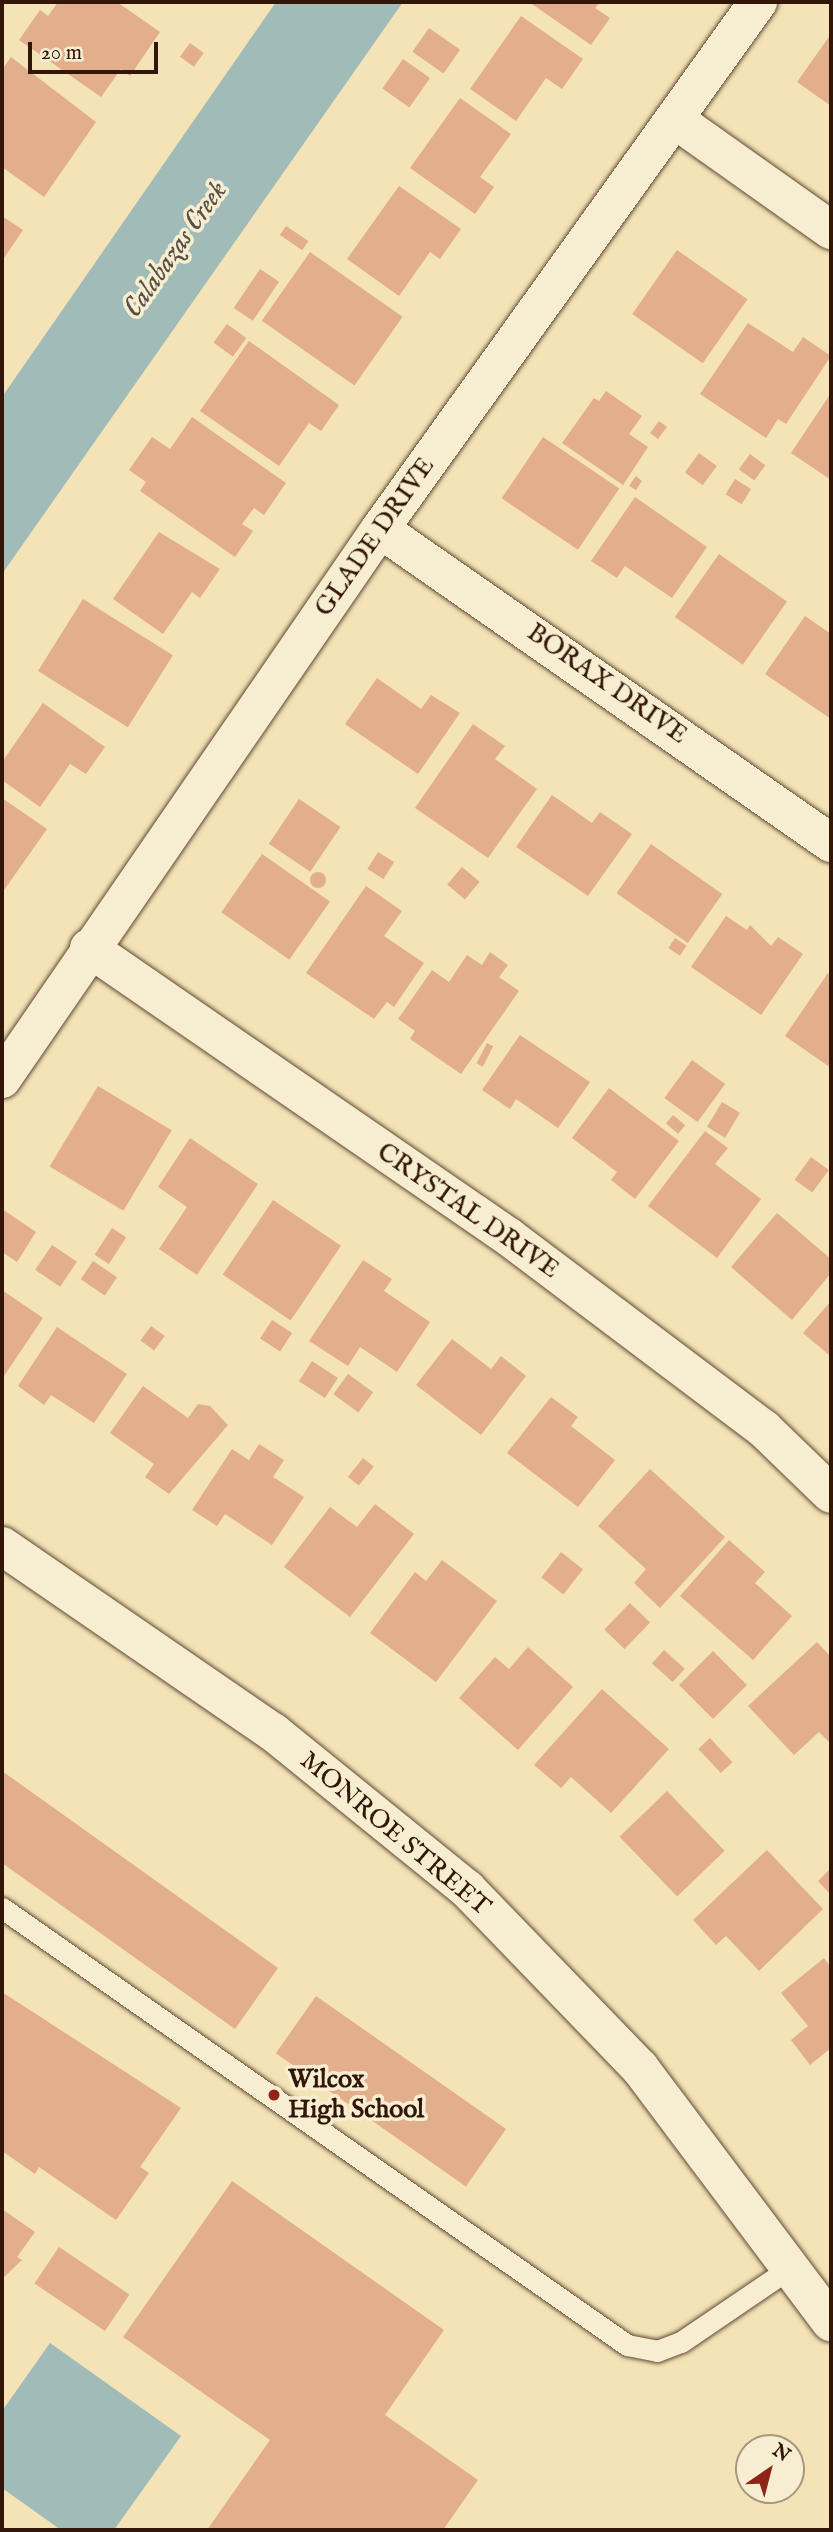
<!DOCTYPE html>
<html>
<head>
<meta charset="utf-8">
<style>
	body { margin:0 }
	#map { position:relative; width:833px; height:2532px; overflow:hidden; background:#f3e3b6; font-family:"IM FELL English",serif }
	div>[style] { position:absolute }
	.water>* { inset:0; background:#a0bbb8 }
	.building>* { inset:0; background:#e3ae8c; transform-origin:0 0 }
	.round { border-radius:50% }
	.roads { filter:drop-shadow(0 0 2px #624935) drop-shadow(0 0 2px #624935) }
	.lane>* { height:21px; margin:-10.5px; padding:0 10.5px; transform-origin:10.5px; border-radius:10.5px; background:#f7edd0 }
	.street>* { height:38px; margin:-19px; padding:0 19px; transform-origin:19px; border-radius:19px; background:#f7edd0 }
	.secondary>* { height:38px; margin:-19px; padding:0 19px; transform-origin:19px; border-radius:19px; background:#f7edd0 }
	.dots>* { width:19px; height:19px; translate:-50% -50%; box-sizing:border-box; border:4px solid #f7edd0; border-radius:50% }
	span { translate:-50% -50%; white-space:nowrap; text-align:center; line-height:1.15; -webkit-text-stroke:7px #f7edd0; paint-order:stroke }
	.street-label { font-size:26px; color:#32160a }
	.poi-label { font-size:26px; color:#32160a; font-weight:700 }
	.left { translate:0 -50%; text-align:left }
	.water-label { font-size:28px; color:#585047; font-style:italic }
	.frame { position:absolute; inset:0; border:4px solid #32160a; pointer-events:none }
	.north { position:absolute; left:735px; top:2434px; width:70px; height:70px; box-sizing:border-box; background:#f7edd0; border:2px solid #a89781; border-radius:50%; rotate:35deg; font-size:19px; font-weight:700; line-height:28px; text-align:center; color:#32160a }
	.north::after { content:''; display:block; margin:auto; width:24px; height:32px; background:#8f2418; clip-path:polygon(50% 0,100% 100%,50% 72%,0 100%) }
	.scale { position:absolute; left:28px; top:42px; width:130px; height:32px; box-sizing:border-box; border:4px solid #32160a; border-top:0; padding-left:9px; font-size:21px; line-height:24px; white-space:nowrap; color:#32160a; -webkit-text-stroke:5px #f7edd0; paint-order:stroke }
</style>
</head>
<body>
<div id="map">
	<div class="water">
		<i style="clip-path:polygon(276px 2px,403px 2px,2px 574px,2px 397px)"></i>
		<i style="clip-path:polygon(50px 2343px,181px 2436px,114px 2530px,61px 2530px,2px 2488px,2px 2411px)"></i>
	</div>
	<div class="building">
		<i style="clip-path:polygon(58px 2px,117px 2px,160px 32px,130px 76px,121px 69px,101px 97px,19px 40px,40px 10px,48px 16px)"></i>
		<i style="clip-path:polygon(529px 2px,600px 2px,595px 8px,610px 18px,591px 45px)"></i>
		<i style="clip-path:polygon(521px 16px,583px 59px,562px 89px,546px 78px,516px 121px,470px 89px)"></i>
		<i style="left:429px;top:28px;width:38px;height:29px;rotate:35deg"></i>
		<i style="clip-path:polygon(831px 34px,831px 106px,797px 82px)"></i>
		<i style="left:190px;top:43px;width:17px;height:17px;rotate:36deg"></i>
		<i style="clip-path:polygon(11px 57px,96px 122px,44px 197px,2px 167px,2px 70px)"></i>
		<i style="left:403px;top:59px;width:33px;height:36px;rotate:35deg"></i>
		<i style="clip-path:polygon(460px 98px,511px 134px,480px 177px,494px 187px,475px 214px,410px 168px)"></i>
		<i style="clip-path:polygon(399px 186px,461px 229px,440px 259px,430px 252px,399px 296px,347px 259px)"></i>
		<i style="clip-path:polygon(2px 216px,23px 230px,2px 261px)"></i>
		<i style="left:286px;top:226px;width:27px;height:11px;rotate:34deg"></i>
		<i style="left:677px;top:250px;width:86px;height:78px;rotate:35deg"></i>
		<i style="left:310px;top:252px;width:113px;height:84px;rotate:35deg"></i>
		<i style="left:260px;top:269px;width:23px;height:47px;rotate:34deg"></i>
		<i style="clip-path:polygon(748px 323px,793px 352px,803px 337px,831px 356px,786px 424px,778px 419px,766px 438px,700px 394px)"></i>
		<i style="left:227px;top:324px;width:24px;height:23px;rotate:36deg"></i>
		<i style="clip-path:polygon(249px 341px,339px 405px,321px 431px,309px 423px,279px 466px,200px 411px)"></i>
		<i style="clip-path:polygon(606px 391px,642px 416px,629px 434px,648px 447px,623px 485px,562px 443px,594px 398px,599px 401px)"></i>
		<i style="clip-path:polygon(831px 393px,831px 480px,791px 453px)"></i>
		<i style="clip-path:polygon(192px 417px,286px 483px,264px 515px,254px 508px,242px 524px,253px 531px,235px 557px,140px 491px,146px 482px,129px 470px,152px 437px,170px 449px)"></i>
		<i style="left:659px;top:421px;width:10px;height:15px;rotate:37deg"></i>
		<i style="left:543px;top:437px;width:92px;height:74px;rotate:34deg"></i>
		<i style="left:699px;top:453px;width:22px;height:24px;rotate:36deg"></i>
		<i style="left:750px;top:454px;width:19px;height:19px;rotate:36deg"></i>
		<i style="clip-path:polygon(636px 476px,642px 481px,636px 490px,629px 486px)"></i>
		<i style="left:735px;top:479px;width:19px;height:18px;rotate:32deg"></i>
		<i style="clip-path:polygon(635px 497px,707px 547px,672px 598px,625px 566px,617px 578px,591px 561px)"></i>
		<i style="clip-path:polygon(159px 532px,220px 569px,200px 598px,192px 592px,163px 634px,113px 599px)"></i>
		<i style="left:719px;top:554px;width:83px;height:77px;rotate:35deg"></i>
		<i style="left:83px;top:599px;width:106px;height:85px;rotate:32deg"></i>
		<i style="clip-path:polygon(805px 616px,831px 634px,831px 719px,765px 674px)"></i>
		<i style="clip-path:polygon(377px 678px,421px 709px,431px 695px,460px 713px,418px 774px,345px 724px)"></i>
		<i style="clip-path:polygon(43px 703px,105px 747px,86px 774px,70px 764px,40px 807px,2px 780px,2px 762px)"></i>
		<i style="clip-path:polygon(473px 724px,505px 746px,495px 759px,537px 789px,488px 858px,415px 808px)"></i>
		<i style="clip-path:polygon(552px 795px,592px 823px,600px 812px,632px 834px,588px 896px,516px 847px)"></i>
		<i style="clip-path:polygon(2px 798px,47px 829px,2px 893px)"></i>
		<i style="left:299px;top:799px;width:50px;height:54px;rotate:34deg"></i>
		<i style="left:651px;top:844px;width:87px;height:60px;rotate:35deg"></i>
		<i style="left:378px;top:852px;width:19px;height:20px;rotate:32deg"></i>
		<i style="left:262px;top:854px;width:83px;height:71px;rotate:35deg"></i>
		<i style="left:462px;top:867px;width:23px;height:23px;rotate:40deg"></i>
		<i class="round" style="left:310px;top:872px;width:16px;height:16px"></i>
		<i style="clip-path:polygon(366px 886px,402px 911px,384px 936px,424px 963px,394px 1007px,387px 1002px,374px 1019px,306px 973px)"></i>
		<i style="clip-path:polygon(726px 916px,747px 930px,750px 925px,771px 946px,778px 937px,803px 954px,761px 1015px,691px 967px)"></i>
		<i style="left:675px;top:938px;width:14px;height:12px;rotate:34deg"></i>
		<i style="clip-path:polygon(490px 952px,508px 965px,499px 977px,519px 991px,461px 1074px,410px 1039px,415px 1031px,398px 1019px,432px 970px,449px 982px,467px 955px,482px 965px)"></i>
		<i style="clip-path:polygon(828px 973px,831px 975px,831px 1068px,785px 1036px)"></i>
		<i style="clip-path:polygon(520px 1035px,590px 1082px,558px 1128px,516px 1099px,510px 1109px,482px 1090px)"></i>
		<i style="left:487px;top:1043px;width:7px;height:23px;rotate:27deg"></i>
		<i style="left:692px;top:1060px;width:41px;height:47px;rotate:36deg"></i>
		<i style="left:98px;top:1086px;width:86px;height:94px;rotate:31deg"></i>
		<i style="clip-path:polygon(609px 1088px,679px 1141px,635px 1199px,611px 1180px,617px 1172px,572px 1138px)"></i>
		<i style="left:722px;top:1102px;width:21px;height:29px;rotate:31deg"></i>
		<i style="left:673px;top:1115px;width:16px;height:11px;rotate:40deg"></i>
		<i style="clip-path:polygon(705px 1131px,728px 1148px,715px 1164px,761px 1199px,717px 1258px,648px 1206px)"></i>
		<i style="clip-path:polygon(190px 1138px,258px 1184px,197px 1275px,159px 1249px,187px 1207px,158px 1187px)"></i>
		<i style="left:811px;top:1157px;width:22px;height:28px;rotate:36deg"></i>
		<i style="left:273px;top:1200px;width:82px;height:90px;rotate:34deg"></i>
		<i style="clip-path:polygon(2px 1209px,36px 1232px,17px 1262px,2px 1252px)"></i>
		<i style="clip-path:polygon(777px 1213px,831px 1259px,831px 1273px,792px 1320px,731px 1267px)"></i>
		<i style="left:112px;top:1228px;width:17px;height:32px;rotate:33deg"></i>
		<i style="left:52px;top:1245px;width:30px;height:30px;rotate:34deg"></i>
		<i style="clip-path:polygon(363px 1260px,392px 1279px,384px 1291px,430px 1322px,397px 1372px,360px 1347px,348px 1366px,309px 1341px)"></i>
		<i style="left:93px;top:1261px;width:29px;height:22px;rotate:34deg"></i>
		<i style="clip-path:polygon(2px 1290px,43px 1318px,2px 1379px)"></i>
		<i style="clip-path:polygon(831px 1301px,831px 1352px,829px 1355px,803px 1333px)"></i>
		<i style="left:272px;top:1320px;width:24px;height:22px;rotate:33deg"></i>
		<i style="left:151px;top:1326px;width:17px;height:18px;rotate:36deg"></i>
		<i style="clip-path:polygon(57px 1327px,127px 1374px,94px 1423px,51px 1395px,44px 1405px,18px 1386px)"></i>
		<i style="clip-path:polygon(452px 1339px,491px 1369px,501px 1356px,526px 1376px,481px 1435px,416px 1385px)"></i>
		<i style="left:312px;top:1361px;width:31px;height:24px;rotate:33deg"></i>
		<i style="left:348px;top:1374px;width:31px;height:25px;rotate:36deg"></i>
		<i style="clip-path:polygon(143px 1386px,188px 1418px,198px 1404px,210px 1406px,228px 1425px,169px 1494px,145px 1477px,154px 1464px,110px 1433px)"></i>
		<i style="clip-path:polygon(551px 1397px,578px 1417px,571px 1426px,615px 1460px,578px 1507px,507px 1453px)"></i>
		<i style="clip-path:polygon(259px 1444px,284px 1460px,273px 1477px,304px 1497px,272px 1545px,225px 1514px,217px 1526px,192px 1510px,232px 1449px,249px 1460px)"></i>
		<i style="left:363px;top:1458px;width:14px;height:24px;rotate:39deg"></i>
		<i style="clip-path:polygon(650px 1469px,725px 1537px,660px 1608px,634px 1583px,646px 1569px,598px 1526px)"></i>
		<i style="clip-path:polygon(375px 1504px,414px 1534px,350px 1617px,284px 1567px,330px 1507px,357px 1527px)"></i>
		<i style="clip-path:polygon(729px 1540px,765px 1572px,755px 1583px,792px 1616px,753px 1660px,680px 1596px)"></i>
		<i style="left:561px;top:1552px;width:28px;height:32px;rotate:38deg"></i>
		<i style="clip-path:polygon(442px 1560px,497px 1601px,436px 1682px,370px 1633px,415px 1572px,426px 1581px)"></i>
		<i style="left:630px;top:1603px;width:28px;height:37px;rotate:44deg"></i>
		<i style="clip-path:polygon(817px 1642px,831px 1657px,831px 1744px,819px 1732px,794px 1755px,748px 1706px)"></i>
		<i style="clip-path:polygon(528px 1647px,573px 1687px,518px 1750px,459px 1698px,495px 1657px,509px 1669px)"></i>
		<i style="left:664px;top:1650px;width:28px;height:18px;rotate:42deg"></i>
		<i style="left:713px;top:1651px;width:48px;height:48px;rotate:45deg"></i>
		<i style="clip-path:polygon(602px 1689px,669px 1749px,611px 1813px,571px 1777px,561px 1788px,534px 1765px)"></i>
		<i style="left:710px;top:1738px;width:33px;height:16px;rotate:47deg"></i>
		<i style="clip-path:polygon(2px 1771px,278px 1968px,235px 2029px,2px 1863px)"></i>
		<i style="left:667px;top:1791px;width:83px;height:66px;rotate:46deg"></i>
		<i style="clip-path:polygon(767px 1850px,823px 1909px,759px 1971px,726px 1936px,716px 1945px,693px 1920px)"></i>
		<i style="clip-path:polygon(831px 1868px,831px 1895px,818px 1881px)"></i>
		<i style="clip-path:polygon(824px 1958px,831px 1967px,831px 2048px,810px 2065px,791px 2040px,808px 2026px,781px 1993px)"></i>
		<i style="clip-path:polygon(2px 1992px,181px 2108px,140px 2167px,149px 2173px,116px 2220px,39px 2167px,35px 2174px,2px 2151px)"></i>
		<i style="left:316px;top:1996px;width:232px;height:70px;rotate:35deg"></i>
		<i style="clip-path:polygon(232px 2181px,444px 2330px,385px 2415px,478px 2480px,443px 2530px,207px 2530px,270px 2440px,123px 2337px)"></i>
		<i style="clip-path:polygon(2px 2209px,35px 2232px,17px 2257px,22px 2260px,2px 2279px)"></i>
		<i style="left:59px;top:2247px;width:85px;height:44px;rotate:34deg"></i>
	</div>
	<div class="roads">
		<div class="lane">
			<i style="left:2px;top:1908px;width:763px;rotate:34.96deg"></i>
			<i style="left:627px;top:2345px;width:31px;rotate:11deg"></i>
			<i style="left:657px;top:2351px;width:26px;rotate:-21deg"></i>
			<i style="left:681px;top:2342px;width:135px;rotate:-34.2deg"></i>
		</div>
		<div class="street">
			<i style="left:677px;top:121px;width:189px;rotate:35.3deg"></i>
			<i style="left:380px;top:529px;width:550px;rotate:34.85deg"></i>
			<i style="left:89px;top:948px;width:510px;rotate:34.53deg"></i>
			<i style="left:509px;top:1237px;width:319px;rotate:37deg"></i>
			<i style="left:764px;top:1429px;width:93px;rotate:44.1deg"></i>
			<i style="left:2px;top:1079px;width:667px;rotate:-55.5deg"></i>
			<i style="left:380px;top:529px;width:649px;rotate:-54.35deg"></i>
		</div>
		<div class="secondary">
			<i style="left:2px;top:1546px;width:329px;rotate:34.5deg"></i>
			<i style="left:273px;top:1732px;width:250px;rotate:39deg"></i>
			<i style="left:467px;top:1889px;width:249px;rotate:46deg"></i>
			<i style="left:640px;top:2068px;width:318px;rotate:53.1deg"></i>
		</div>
	</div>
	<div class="dots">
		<i style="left:274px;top:2095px;background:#8f2418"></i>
	</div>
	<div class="street-label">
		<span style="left:375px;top:537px;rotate:-55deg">GLADE DRIVE</span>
		<span style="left:607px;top:684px;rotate:35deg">BORAX DRIVE</span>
		<span style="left:468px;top:1211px;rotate:35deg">CRYSTAL DRIVE</span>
		<span style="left:395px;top:1834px;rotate:40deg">MONROE STREET</span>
	</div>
	<div class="poi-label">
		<span class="left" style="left:288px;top:2095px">Wilcox<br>High School</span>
	</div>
	<div class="water-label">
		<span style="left:176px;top:250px;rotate:-55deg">Calabazas Creek</span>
	</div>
	<div class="frame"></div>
	<div class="north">N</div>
	<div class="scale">20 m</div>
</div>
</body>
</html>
